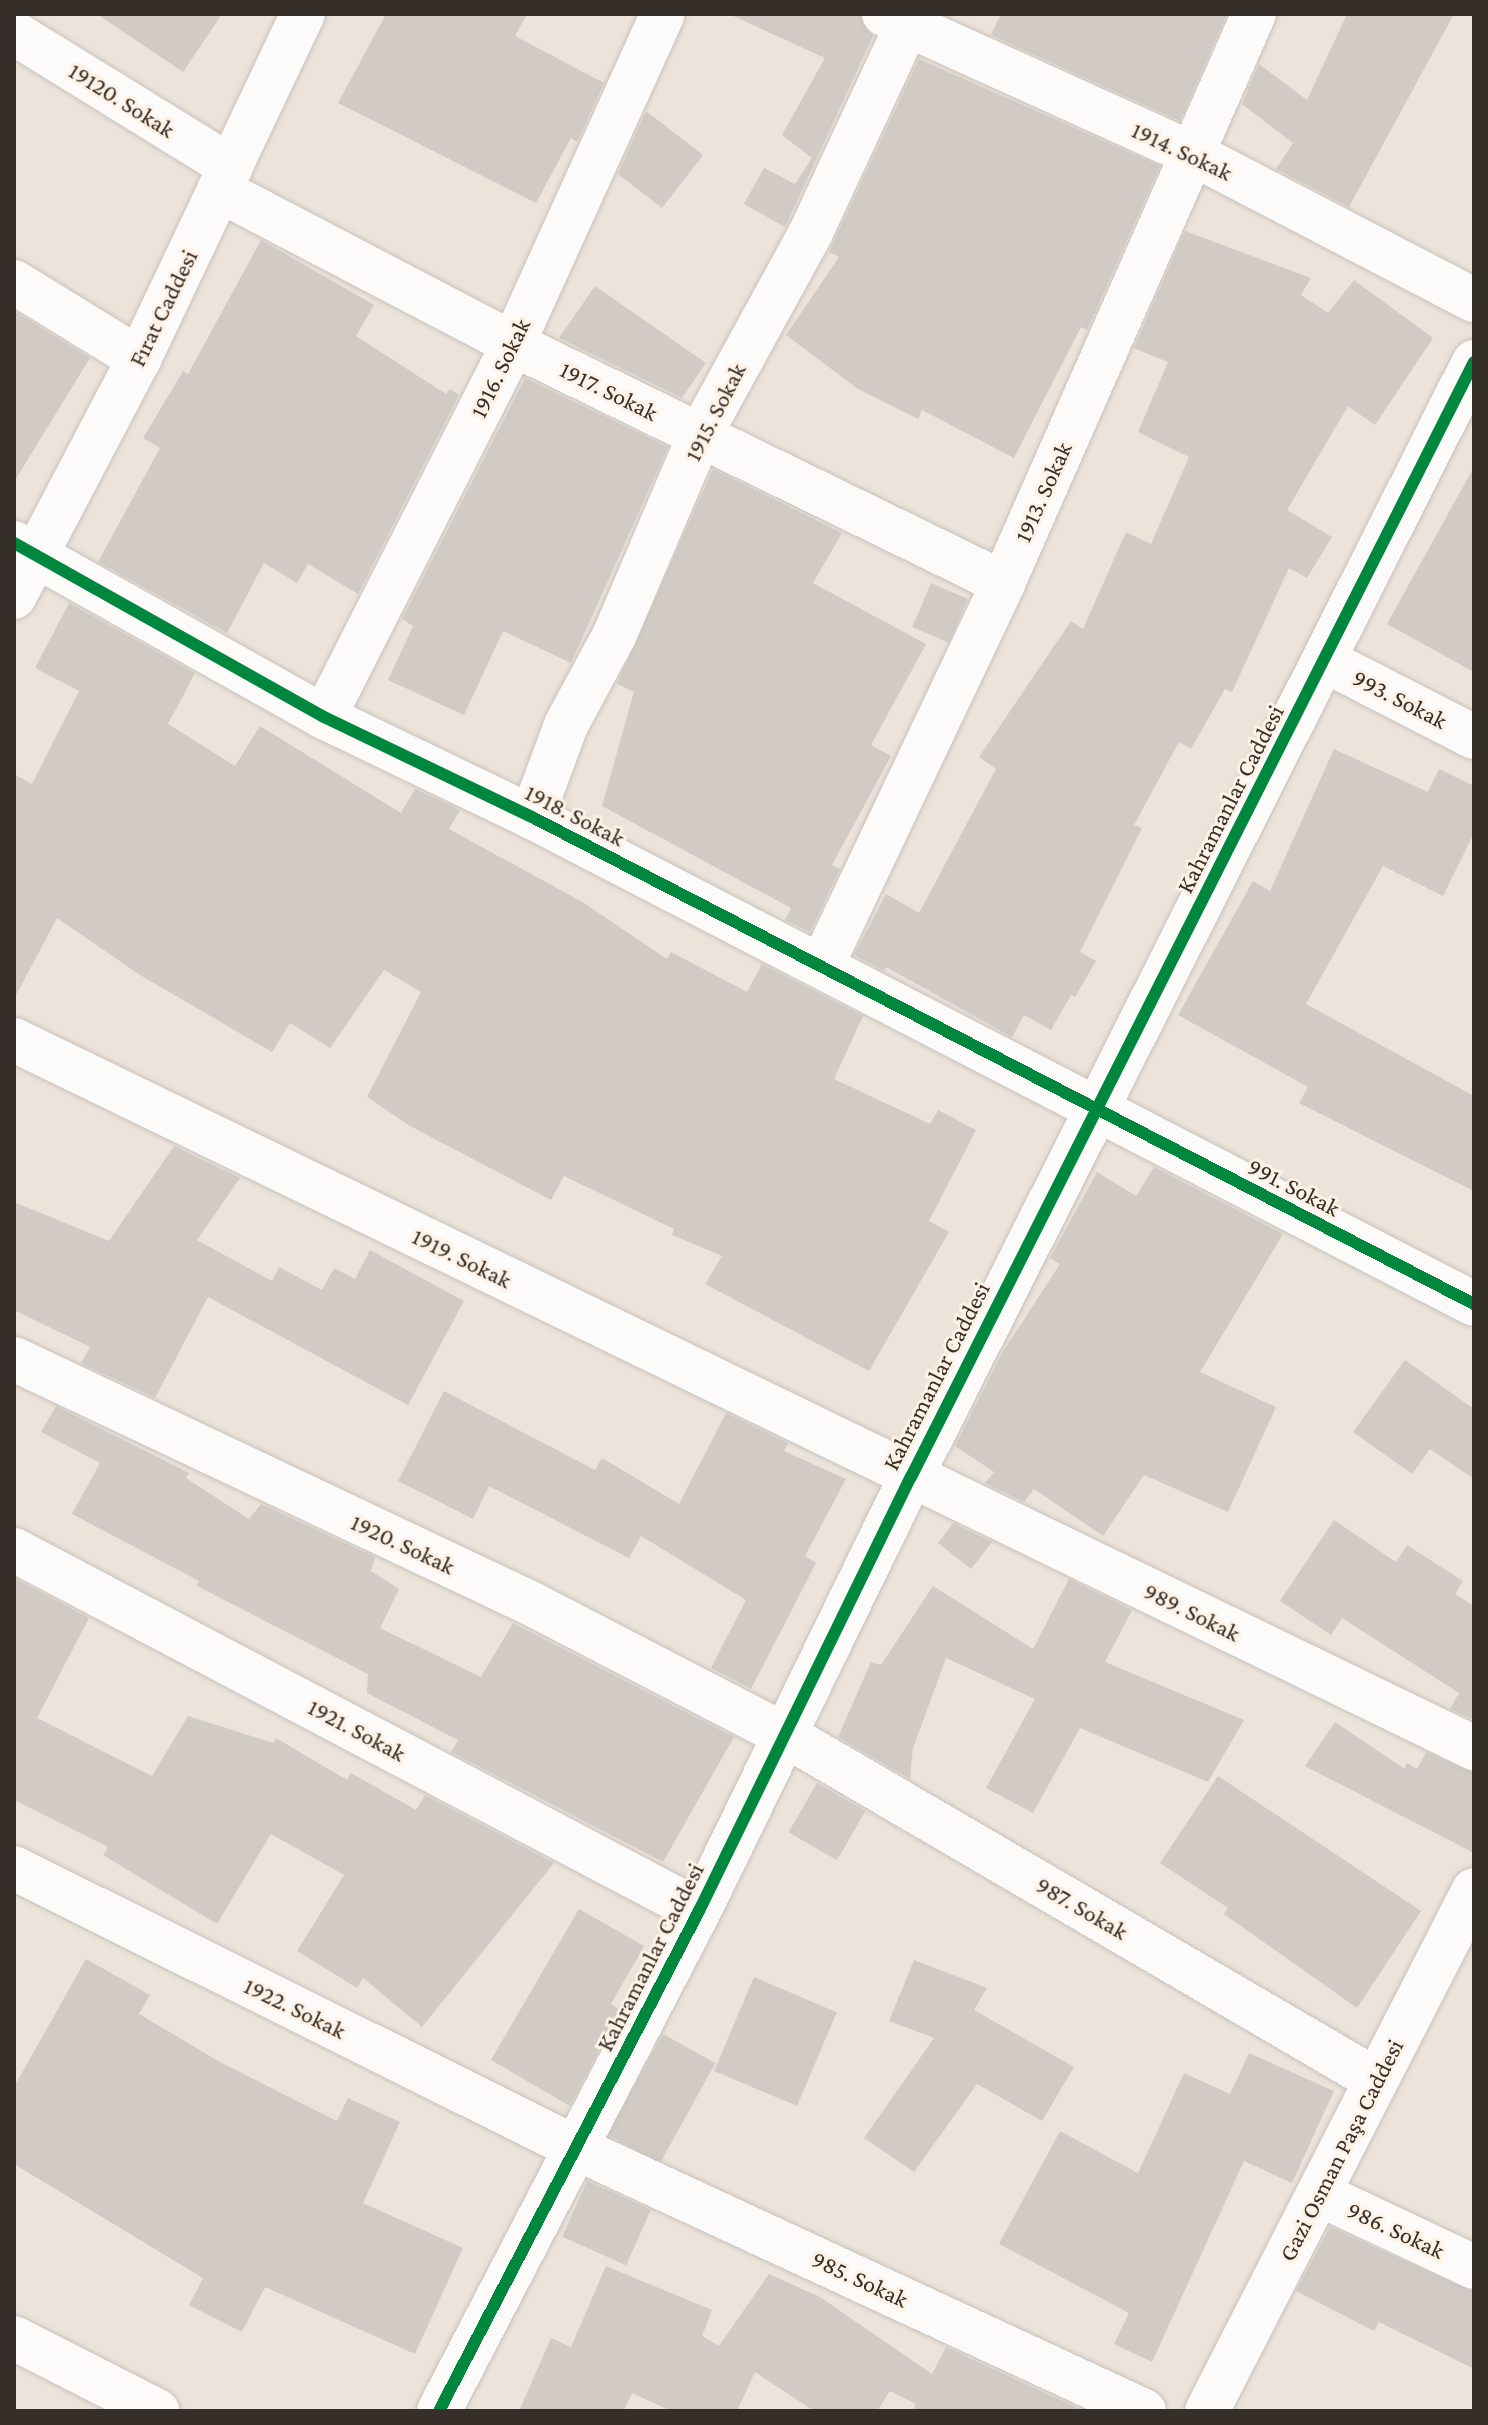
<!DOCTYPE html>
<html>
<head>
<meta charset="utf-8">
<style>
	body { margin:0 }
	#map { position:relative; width:1488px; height:2425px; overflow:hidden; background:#ece3db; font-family:"Crimson Pro",serif }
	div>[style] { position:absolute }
	.building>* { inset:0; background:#d2cbc5; transform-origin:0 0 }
	.roads { filter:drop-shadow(0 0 2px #c9c1bb) drop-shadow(0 0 2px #c9c1bb) }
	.minor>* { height:44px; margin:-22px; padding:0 22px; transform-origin:22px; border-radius:22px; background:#fcfbfa }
	.cycleway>* { height:12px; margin:-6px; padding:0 6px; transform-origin:6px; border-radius:6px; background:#00873e }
	span { translate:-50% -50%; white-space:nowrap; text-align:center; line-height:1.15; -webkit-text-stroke:6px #fef1e5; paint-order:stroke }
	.street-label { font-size:24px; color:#352e29 }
	.frame { position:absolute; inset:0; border:16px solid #352e29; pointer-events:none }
</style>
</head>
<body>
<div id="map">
	<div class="building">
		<i style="clip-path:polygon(97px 14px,222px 14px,183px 72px)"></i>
		<i style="clip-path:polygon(386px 14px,527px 14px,515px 36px,604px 83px,577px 142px,571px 138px,536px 203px,338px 103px)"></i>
		<i style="clip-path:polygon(729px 14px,859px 14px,873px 36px,785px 227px,744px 204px,764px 168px,795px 184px,812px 158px,782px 135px,825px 58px)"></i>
		<i style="clip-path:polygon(1001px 14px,1227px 14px,1180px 121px,991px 35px)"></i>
		<i style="clip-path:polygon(1347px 14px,1454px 14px,1349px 207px,1276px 169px,1293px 143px,1242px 104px,1259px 64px,1307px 100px)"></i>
		<i style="clip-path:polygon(919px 59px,1160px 166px,1087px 330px,1081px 327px,1014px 458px,922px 410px,918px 419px,858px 389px,786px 335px,839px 257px,829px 252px)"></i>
		<i style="clip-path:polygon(646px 111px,703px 155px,662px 208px,618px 174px)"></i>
		<i style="clip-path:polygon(1185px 231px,1311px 278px,1301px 295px,1328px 313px,1354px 280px,1433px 338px,1375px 425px,1348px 406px,1287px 510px,1332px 537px,1307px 578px,1289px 568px,1232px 692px,1225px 689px,1191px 749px,1179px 742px,1134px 825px,1142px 828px,1080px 952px,1096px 961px,1075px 997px,1071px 995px,1051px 1030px,1024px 1015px,1012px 1037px,886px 967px,884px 971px,854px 955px,886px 894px,919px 913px,996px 769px,979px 757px,1071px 621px,1083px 629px,1126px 532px,1151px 544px,1189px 457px,1138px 432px,1168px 362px,1134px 348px)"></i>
		<i style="clip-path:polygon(261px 240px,374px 305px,356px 336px,446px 394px,450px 389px,459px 395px,358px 594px,308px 564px,297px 583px,264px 563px,227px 633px,98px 562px,160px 448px,143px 438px,183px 371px,188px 374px)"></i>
		<i style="clip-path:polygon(595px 286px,706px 363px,682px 398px,559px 338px)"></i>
		<i style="clip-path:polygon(14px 311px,90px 358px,14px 482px)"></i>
		<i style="clip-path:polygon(525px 378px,668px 447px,571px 663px,503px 631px,464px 715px,388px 680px,413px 626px,402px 619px)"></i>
		<i style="clip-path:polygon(1474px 467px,1474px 672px,1387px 624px)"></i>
		<i style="clip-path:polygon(713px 469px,842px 533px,813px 583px,926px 644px,871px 745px,891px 756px,832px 865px,840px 869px,810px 932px,785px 920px,791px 908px,602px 806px,634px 692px,617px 684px)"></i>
		<i style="left:931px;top:583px;width:40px;height:48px;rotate:23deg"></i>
		<i style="clip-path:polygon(69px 603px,195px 673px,168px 724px,235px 766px,260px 726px,401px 813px,415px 789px,460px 810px,449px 829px,584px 903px,667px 959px,671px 952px,747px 992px,762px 964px,863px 1016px,834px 1079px,930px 1124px,938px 1110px,976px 1130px,929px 1221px,949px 1232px,869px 1371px,705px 1284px,722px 1256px,672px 1235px,674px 1229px,564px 1176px,551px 1200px,410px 1126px,367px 1097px,421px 992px,384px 970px,330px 1048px,290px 1023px,272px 1052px,140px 975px,57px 918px,14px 999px,14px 774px,32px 784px,79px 691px,35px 668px)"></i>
		<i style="clip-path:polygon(1334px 749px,1428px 792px,1439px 769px,1474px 786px,1474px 833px,1443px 896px,1383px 866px,1306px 1004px,1474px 1096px,1474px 1191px,1299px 1103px,1308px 1087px,1178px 1015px,1253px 881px,1270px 891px)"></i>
		<i style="clip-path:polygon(174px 1146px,240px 1178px,197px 1240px,272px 1281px,279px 1267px,322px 1290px,334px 1268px,355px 1279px,370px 1250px,464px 1301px,408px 1405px,208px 1297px,155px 1398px,81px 1363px,90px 1347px,14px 1310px,14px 1202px,109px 1241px)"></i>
		<i style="clip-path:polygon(1154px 1167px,1283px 1234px,1200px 1372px,1276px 1407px,1228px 1512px,1144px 1475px,1103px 1536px,1034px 1489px,1024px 1502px,985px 1483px,994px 1472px,955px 1446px,1001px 1355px,1060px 1264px,1050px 1258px,1097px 1172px,1136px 1196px)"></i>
		<i style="clip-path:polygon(1405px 1360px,1474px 1409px,1474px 1479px,1430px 1449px,1412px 1474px,1353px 1432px)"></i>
		<i style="clip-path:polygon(444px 1391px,595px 1470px,602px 1458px,679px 1504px,726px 1413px,788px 1443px,784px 1451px,846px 1479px,805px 1556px,816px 1563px,751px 1689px,711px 1668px,746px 1600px,641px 1536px,629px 1558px,489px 1486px,473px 1519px,398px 1481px)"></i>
		<i style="clip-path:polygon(56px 1406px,189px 1473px,186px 1478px,249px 1519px,261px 1504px,375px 1557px,371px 1571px,399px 1589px,380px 1628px,481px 1677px,513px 1623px,734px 1737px,663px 1862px,451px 1752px,458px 1740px,367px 1693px,368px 1674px,197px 1586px,199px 1581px,72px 1514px,100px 1463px,41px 1432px)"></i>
		<i style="clip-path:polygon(1334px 1520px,1396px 1562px,1407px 1545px,1463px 1581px,1455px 1594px,1474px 1606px,1474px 1720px,1450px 1709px,1459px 1693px,1342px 1618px,1331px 1635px,1280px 1601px)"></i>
		<i style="clip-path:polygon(953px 1523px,992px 1542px,971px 1569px,938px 1543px)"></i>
		<i style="clip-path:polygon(14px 1578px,89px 1618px,37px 1718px,152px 1776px,188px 1716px,273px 1743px,276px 1738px,347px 1780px,351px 1773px,416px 1810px,425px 1795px,554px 1863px,422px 2027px,363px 1978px,357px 1988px,297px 1951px,344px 1875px,271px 1834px,217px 1924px,103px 1855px,108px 1847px,14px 1800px)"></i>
		<i style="clip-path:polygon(1069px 1579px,1132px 1610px,1105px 1662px,1244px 1720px,1208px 1782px,1080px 1728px,1033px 1813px,986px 1788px,1035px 1699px,946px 1658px,913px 1748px,910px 1779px,838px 1737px,871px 1662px,881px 1665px,933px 1586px,1033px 1649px)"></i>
		<i style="clip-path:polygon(1335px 1722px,1405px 1769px,1407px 1763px,1417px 1769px,1426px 1752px,1474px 1773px,1474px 1853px,1305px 1766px)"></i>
		<i style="clip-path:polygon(1218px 1776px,1421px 1911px,1357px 2008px,1224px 1914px,1228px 1908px,1160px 1863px)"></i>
		<i style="left:817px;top:1783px;width:56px;height:57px;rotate:30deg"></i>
		<i style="clip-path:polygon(579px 1909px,644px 1946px,611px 2004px,620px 2010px,570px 2106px,491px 2060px)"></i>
		<i style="clip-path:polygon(86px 1959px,150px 1995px,139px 2014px,220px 2062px,337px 2121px,348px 2098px,400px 2122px,363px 2203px,463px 2248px,415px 2354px,265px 2287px,242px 2332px,189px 2305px,203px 2278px,14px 2164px,14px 2087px)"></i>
		<i style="clip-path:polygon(914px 1960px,987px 1988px,974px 2010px,1074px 2067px,1042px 2121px,977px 2084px,914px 2172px,864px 2138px,934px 2038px,889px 2021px)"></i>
		<i style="left:754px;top:1977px;width:90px;height:102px;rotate:23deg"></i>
		<i style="left:663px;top:2034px;width:60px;height:115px;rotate:29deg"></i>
		<i style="clip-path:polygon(1249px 2053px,1334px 2091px,1292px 2183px,1244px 2161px,1152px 2362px,1114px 2344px,1129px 2313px,999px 2244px,1060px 2131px,1138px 2173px,1184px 2073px,1230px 2094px)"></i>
		<i style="left:587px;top:2181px;width:70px;height:61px;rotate:24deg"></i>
		<i style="clip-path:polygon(1330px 2227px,1474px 2292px,1474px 2369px,1379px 2322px,1374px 2331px,1296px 2291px)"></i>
		<i style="clip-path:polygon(606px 2266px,712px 2310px,702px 2336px,719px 2346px,769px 2274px,820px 2297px,932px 2374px,946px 2347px,1084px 2411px,912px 2411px,916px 2404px,890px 2391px,877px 2411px,814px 2411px,755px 2372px,737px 2411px,671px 2411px,632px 2393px,624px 2411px,519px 2411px,551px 2338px,571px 2347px)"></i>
	</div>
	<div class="roads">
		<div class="minor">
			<i style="left:884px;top:14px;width:339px;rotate:24.4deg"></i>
			<i style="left:1193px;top:154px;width:317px;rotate:27.5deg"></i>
			<i style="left:14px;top:33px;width:255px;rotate:31.7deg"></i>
			<i style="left:219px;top:190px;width:332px;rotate:27.6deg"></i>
			<i style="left:513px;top:344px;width:545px;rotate:26deg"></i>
			<i style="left:14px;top:282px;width:147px;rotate:31.6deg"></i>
			<i style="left:14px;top:543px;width:355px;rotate:29.3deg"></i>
			<i style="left:324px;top:717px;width:231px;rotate:25.7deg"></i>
			<i style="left:532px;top:817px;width:1060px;rotate:27.34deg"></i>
			<i style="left:14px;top:597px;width:269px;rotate:-62.3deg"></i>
			<i style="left:139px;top:359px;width:382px;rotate:-64.6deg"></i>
			<i style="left:1326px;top:661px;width:166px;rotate:27.2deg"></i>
			<i style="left:324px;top:717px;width:418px;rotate:-63.1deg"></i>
			<i style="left:513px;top:344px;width:362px;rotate:-65.6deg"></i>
			<i style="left:532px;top:817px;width:98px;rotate:-69.7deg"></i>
			<i style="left:566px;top:725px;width:103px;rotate:-61.7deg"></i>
			<i style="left:615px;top:634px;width:216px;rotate:-66.9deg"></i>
			<i style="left:700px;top:435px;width:231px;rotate:-61.3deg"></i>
			<i style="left:811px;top:232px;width:240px;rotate:-65.1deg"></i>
			<i style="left:822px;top:965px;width:423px;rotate:-64.6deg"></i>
			<i style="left:1003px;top:583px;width:622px;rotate:-66.2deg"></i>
			<i style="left:14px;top:1040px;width:1623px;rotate:25.87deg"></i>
			<i style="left:14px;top:1359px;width:573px;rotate:25.31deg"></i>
			<i style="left:532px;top:1604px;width:287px;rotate:27.4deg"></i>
			<i style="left:787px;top:1736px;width:682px;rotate:30.29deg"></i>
			<i style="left:14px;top:1550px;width:774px;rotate:27.79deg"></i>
			<i style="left:14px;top:1868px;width:628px;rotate:26.48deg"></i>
			<i style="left:576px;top:2148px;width:626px;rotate:24.85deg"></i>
			<i style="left:1319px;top:2194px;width:171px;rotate:25.2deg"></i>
			<i style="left:14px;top:2338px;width:161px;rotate:27deg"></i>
			<i style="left:439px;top:2411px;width:564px;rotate:-62.53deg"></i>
			<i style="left:699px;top:1911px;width:483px;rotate:-64deg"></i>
			<i style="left:911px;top:1477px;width:1249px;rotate:-63.21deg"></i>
			<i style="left:1207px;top:2411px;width:585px;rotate:-62.87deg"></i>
		</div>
	</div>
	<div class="cycleway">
		<i style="left:14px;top:543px;width:355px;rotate:29.3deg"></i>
		<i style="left:324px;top:717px;width:231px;rotate:25.7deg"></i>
		<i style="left:532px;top:817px;width:1060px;rotate:27.34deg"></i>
		<i style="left:439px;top:2411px;width:564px;rotate:-62.53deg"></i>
		<i style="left:699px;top:1911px;width:483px;rotate:-64deg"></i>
		<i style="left:911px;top:1477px;width:1249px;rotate:-63.21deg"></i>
	</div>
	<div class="street-label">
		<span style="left:122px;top:100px;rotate:32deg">19120. Sokak</span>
		<span style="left:1182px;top:151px;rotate:25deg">1914. Sokak</span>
		<span style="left:163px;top:308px;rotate:-64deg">Fırat Caddesi</span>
		<span style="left:500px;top:368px;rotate:-64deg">1916. Sokak</span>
		<span style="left:609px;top:391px;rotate:26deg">1917. Sokak</span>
		<span style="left:715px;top:412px;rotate:-63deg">1915. Sokak</span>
		<span style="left:1043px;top:492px;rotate:-66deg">1913. Sokak</span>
		<span style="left:1400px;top:699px;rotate:27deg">993. Sokak</span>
		<span style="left:1230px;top:799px;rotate:-63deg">Kahramanlar Caddesi</span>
		<span style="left:575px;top:815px;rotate:27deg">1918. Sokak</span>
		<span style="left:1294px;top:1187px;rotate:27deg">991. Sokak</span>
		<span style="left:462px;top:1258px;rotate:26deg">1919. Sokak</span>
		<span style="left:936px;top:1376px;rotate:-63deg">Kahramanlar Caddesi</span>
		<span style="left:403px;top:1544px;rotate:25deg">1920. Sokak</span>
		<span style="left:1192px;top:1612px;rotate:26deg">989. Sokak</span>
		<span style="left:357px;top:1730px;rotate:28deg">1921. Sokak</span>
		<span style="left:1082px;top:1908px;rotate:30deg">987. Sokak</span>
		<span style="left:650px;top:1957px;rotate:-63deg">Kahramanlar Caddesi</span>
		<span style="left:295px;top:2008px;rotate:26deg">1922. Sokak</span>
		<span style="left:1341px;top:2150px;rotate:-63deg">Gazi Osman Paşa Caddesi</span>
		<span style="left:1396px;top:2230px;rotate:25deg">986. Sokak</span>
		<span style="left:860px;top:2279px;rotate:25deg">985. Sokak</span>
	</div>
	<div class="frame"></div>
</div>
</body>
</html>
